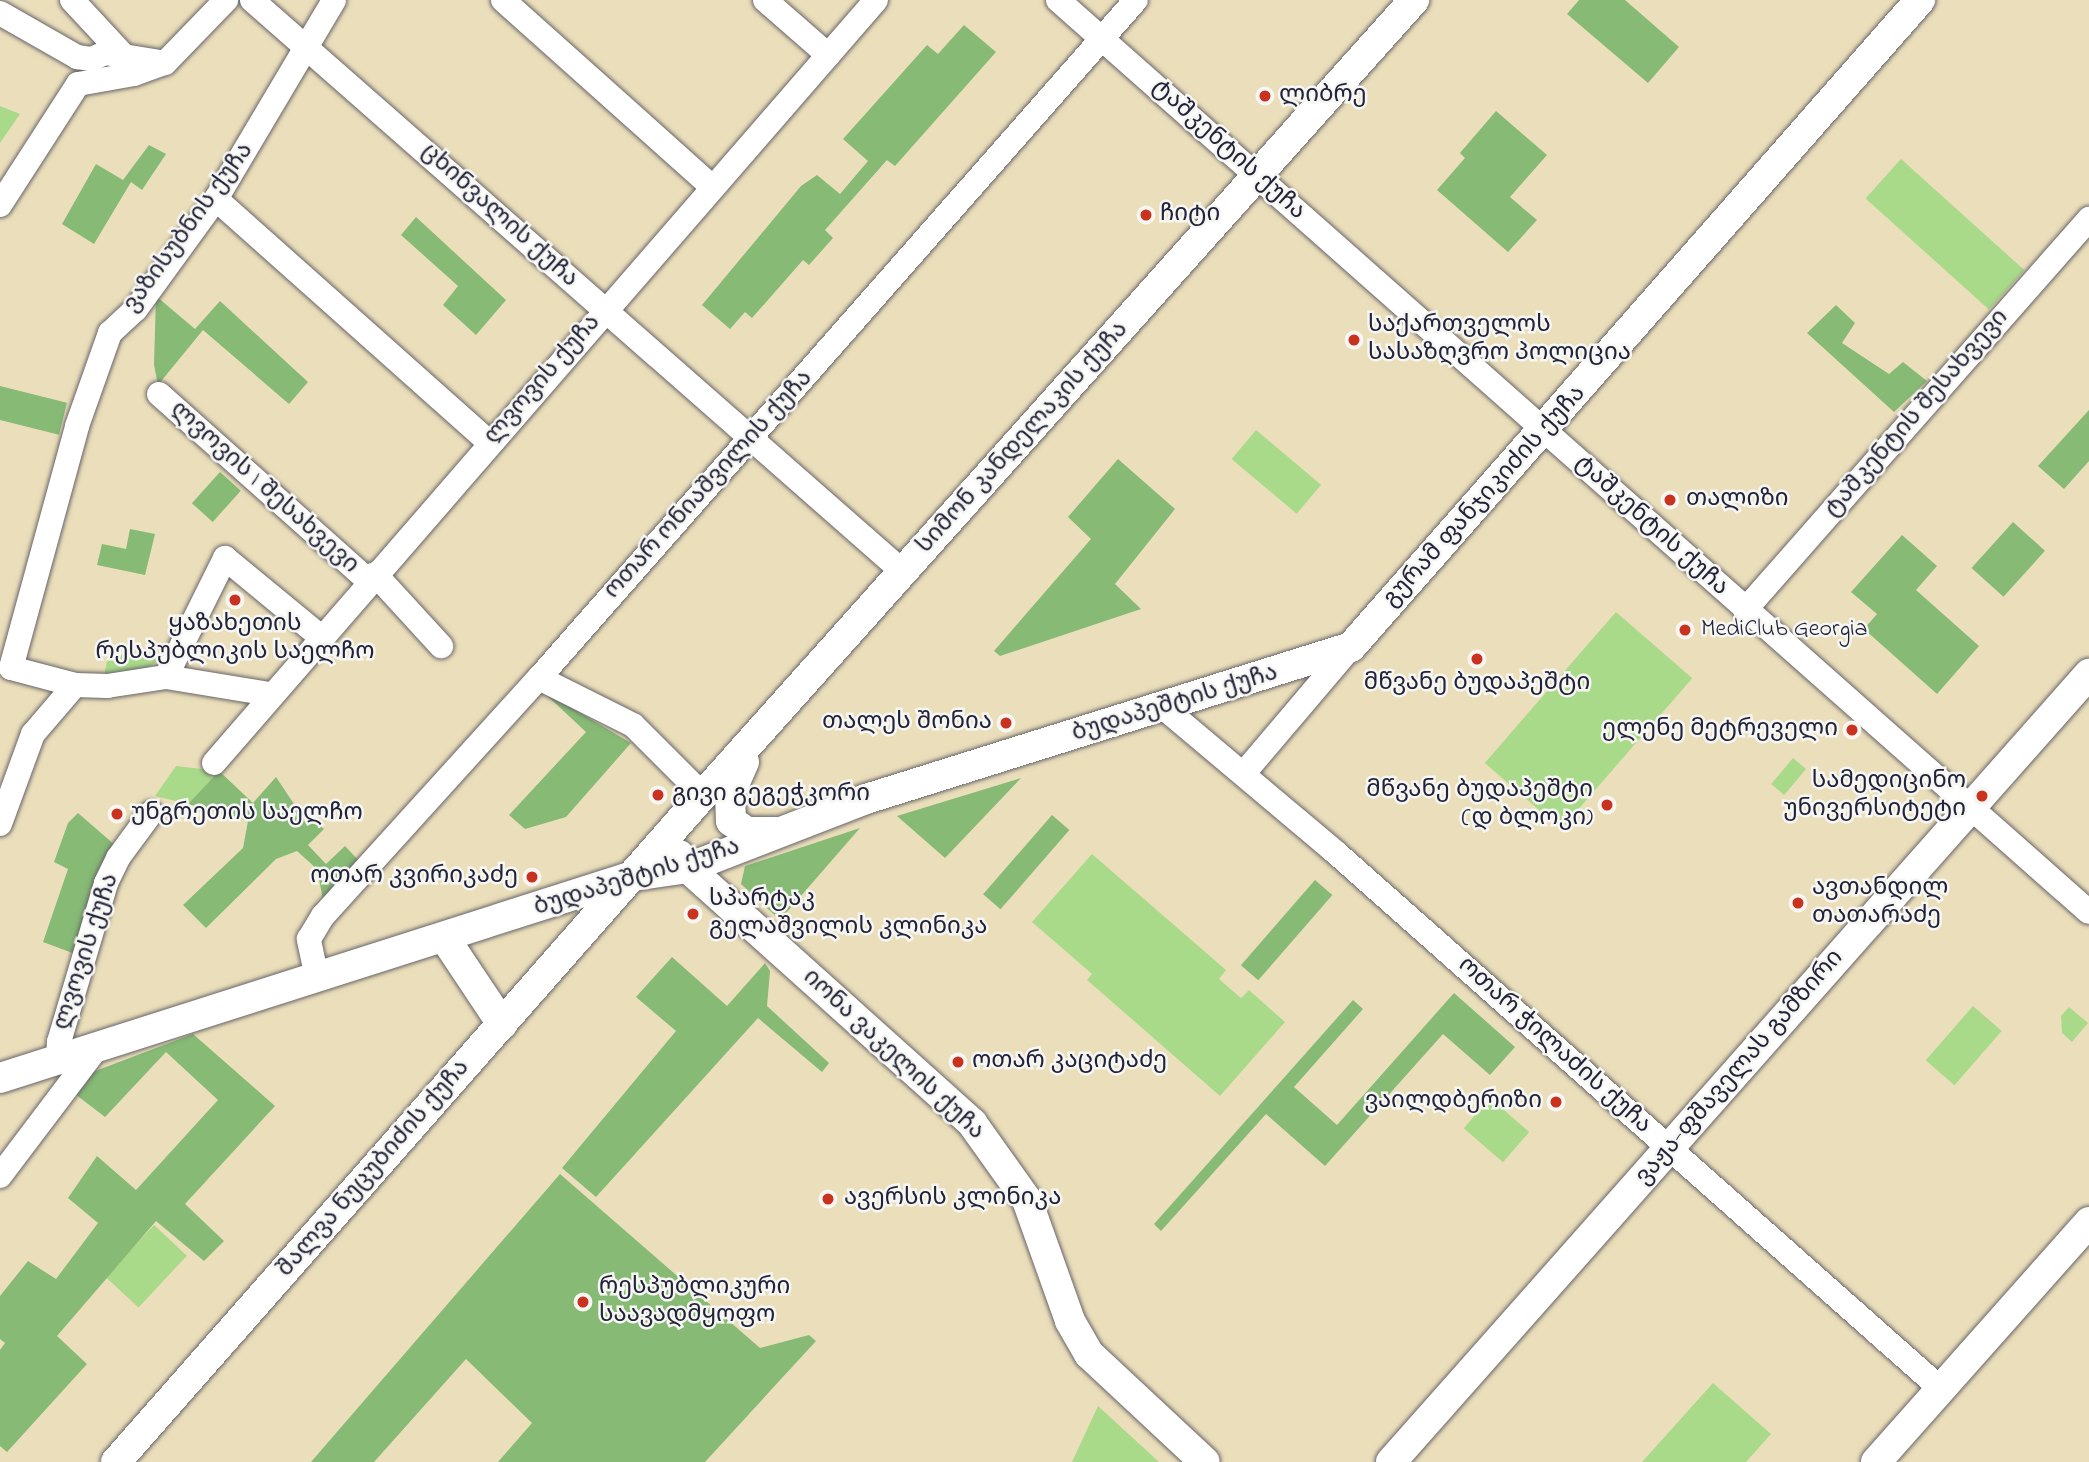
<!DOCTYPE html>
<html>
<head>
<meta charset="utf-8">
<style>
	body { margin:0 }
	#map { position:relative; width:2089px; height:1462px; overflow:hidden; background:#ebdfbb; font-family:"Indie Flower","Noto Sans Georgian",sans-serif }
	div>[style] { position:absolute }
	.green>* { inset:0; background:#a9da89; transform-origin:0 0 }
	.forest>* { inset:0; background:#86ba75; transform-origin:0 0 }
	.roads { filter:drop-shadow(0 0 2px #686468) drop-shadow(0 0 2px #686468) }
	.minor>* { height:24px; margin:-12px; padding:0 12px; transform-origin:12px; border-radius:12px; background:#fff }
	.major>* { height:30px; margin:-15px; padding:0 15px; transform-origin:15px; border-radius:15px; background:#fff }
	.dots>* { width:19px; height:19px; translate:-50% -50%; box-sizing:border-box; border:4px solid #f6f6f2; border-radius:50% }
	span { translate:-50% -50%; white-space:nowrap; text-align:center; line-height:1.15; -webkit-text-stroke:5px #f6f6f2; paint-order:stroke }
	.poi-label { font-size:24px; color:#22223b }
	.left { translate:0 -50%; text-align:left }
	.right { translate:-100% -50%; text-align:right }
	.street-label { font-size:24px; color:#22223b }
</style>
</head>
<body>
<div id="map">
	<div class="green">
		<i style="clip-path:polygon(0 106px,20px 114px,0 143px)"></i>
		<i style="left:1901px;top:159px;width:166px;height:53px;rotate:42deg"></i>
		<i style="left:1256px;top:430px;width:85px;height:38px;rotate:40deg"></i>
		<i style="left:1616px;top:612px;width:101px;height:200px;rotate:41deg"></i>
		<i style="clip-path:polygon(109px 651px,160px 659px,144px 671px,103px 681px)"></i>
		<i style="left:1793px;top:758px;width:17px;height:34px;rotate:40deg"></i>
		<i style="clip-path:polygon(176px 766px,219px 771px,188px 804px,155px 796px)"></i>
		<i style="clip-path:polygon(1092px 854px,1226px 970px,1219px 979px,1241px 998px,1249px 990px,1285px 1022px,1220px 1096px,1087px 980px,1092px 974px,1032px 922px)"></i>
		<i style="left:1973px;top:1006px;width:38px;height:72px;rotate:41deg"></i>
		<i style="clip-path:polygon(2069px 1007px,2088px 1023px,2072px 1042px,2062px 1033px,2061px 1016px)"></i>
		<i style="left:1490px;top:1098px;width:52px;height:40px;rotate:41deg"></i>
		<i style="left:154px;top:1225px;width:45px;height:71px;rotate:43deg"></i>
		<i style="clip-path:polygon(1713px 1383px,1771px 1434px,1746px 1462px,1642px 1462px)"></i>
		<i style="clip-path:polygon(1098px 1406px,1159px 1462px,1072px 1462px)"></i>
	</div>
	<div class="forest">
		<i style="clip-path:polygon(1579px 0,1625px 0,1679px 47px,1648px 83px,1567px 14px)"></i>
		<i style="clip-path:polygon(964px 25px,996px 52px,895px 166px,887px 160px,825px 230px,833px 238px,809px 265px,803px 260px,752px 318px,745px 312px,730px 329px,702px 305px,801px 186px,817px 175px,840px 194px,868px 161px,843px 139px,927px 45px,938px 54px)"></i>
		<i style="clip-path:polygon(1496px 111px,1547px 155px,1510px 197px,1537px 220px,1508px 252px,1437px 190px,1465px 158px,1460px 153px)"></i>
		<i style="clip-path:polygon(149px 145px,166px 154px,142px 190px,131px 182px,94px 244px,62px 224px,96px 164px,123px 180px)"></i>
		<i style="clip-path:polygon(416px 217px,506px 300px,476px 335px,443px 305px,458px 286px,401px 235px)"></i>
		<i style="clip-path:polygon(156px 296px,195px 329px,220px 301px,308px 382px,289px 404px,203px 330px,158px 385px,154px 365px)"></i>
		<i style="clip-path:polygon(1836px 305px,1855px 323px,1842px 343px,1889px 374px,1903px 362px,1927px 381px,1894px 412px,1807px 333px)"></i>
		<i style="left:0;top:386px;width:69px;height:33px;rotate:14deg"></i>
		<i style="clip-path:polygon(2089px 410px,2089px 461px,2064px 489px,2038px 466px)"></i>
		<i style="clip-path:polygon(1118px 459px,1175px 509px,1115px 584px,1141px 609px,1000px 656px,994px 651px,1091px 539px,1068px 517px)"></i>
		<i style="left:220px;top:472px;width:28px;height:42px;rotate:42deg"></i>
		<i style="left:2013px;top:522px;width:43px;height:62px;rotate:42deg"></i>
		<i style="clip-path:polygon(130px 529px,155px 534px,145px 575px,97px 565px,102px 544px,126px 549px)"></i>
		<i style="clip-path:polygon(1902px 535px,1937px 566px,1916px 590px,1979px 646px,1937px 694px,1864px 629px,1877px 614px,1851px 592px)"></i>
		<i style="clip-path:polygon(541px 690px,631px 743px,566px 817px,525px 829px,509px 815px,586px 732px)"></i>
		<i style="clip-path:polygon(219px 771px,253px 803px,276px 777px,294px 804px,324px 829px,308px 845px,326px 864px,345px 846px,360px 862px,324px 905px,317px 869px,297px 851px,276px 859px,206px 928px,183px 905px,243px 848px,248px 821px,188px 804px)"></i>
		<i style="clip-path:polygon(1021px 778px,945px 858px,897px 816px)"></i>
		<i style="clip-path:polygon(78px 813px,116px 846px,78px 955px,43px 942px,68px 869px,54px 862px,68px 823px)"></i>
		<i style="left:1052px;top:815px;width:23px;height:105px;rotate:41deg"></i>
		<i style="clip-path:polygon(860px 828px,780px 920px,741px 884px,745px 866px)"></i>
		<i style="left:1315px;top:880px;width:23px;height:113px;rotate:41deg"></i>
		<i style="clip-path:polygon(672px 957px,727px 1006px,765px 963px,770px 971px,767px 1006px,829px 1063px,822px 1072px,758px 1018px,596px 1197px,562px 1168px,676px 1031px,636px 997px)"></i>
		<i style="clip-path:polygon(1454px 993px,1515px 1047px,1490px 1075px,1443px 1034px,1325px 1166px,1266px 1114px,1161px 1231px,1154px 1224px,1353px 1000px,1363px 1009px,1294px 1087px,1337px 1125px)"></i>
		<i style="clip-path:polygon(193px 1034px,275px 1106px,185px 1204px,224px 1241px,204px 1261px,156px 1221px,57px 1336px,87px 1364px,7px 1452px,0 1446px,0 1350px,5px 1343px,0 1339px,0 1296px,28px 1261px,56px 1279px,98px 1223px,68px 1198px,97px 1156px,136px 1190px,218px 1100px,166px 1052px,105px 1117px,75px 1094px,90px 1073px)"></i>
		<i style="clip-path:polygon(560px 1174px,760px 1348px,809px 1335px,816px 1341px,705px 1462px,498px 1462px,532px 1423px,466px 1359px,374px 1462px,311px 1462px)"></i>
	</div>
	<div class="roads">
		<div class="minor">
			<i style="left:72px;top:0;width:76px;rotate:47.1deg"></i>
			<i style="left:252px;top:0;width:867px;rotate:41.3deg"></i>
			<i style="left:503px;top:0;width:280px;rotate:41.8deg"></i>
			<i style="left:765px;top:0;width:84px;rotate:41.1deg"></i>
			<i style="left:1058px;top:0;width:1376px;rotate:41.5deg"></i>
			<i style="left:0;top:13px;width:89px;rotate:29.7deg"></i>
			<i style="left:77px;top:57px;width:15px;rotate:8deg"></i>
			<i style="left:92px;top:59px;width:14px;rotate:-25deg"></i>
			<i style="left:105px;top:53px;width:56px;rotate:9.3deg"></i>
			<i style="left:216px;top:199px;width:365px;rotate:41.7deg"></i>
			<i style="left:0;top:205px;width:144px;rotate:-57.2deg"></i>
			<i style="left:78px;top:84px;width:57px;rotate:-10.1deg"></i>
			<i style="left:134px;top:74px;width:33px;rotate:-20deg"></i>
			<i style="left:165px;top:63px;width:88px;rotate:-45.9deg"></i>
			<i style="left:159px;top:394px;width:281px;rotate:41.7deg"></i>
			<i style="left:375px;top:574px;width:98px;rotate:47.5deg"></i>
			<i style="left:1745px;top:610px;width:521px;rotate:-48.66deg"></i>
			<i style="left:11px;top:668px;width:251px;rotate:-74.7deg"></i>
			<i style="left:77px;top:426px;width:99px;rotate:-70.5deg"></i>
			<i style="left:110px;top:333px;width:35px;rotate:-43deg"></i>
			<i style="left:136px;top:309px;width:136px;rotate:-54deg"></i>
			<i style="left:216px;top:199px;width:231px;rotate:-59.3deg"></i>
			<i style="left:11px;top:668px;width:66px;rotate:14.9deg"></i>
			<i style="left:75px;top:685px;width:32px;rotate:2deg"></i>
			<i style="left:107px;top:686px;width:60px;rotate:-8.7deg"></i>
			<i style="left:166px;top:677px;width:105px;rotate:9.3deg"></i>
			<i style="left:166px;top:677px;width:133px;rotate:-63.6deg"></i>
			<i style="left:225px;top:558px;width:124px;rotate:39.5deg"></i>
			<i style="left:539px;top:678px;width:105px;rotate:26.6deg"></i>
			<i style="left:633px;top:725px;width:99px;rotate:45deg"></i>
			<i style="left:1163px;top:707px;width:224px;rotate:40.1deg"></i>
			<i style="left:1334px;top:851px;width:811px;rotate:41.55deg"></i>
			<i style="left:214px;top:763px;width:1010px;rotate:-49.05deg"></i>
			<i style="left:1244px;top:773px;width:165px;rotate:-49.7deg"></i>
			<i style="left:0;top:824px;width:96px;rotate:-69.9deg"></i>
			<i style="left:33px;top:734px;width:65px;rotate:-49.4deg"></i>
			<i style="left:317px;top:978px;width:40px;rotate:-102deg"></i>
			<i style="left:309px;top:939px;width:27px;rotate:-59deg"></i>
			<i style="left:323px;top:916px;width:321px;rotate:-47.8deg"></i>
			<i style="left:539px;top:678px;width:903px;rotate:-48.64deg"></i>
			<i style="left:58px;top:1060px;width:18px;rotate:-87deg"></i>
			<i style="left:59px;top:1042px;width:166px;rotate:-73.5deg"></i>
			<i style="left:106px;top:883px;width:28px;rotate:-64deg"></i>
			<i style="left:118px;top:858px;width:56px;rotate:-53.7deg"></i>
			<i style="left:0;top:1176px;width:159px;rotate:-52.9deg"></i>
		</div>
		<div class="major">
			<i style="left:744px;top:762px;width:34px;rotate:114deg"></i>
			<i style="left:730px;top:793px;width:28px;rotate:88deg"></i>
			<i style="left:731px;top:821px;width:19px;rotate:35deg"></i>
			<i style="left:747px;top:832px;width:29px"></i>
			<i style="left:679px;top:855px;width:16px;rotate:55deg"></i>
			<i style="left:688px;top:868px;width:382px;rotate:41.9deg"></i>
			<i style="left:972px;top:1123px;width:95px;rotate:54.5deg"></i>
			<i style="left:1027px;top:1200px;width:128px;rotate:70.4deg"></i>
			<i style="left:1070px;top:1321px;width:38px;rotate:60deg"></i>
			<i style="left:1089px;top:1354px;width:158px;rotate:43deg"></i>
			<i style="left:444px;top:937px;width:105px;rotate:56.3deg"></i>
			<i style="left:0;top:1078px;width:664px;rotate:-17.7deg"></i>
			<i style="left:633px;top:876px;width:56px;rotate:-8.3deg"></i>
			<i style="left:688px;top:868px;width:191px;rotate:-21.2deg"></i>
			<i style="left:866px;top:799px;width:508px;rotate:-17.4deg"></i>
			<i style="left:1351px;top:647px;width:862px;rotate:-48.67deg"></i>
			<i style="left:116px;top:1462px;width:889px;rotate:-48.65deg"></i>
			<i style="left:703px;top:795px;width:1067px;rotate:-48.19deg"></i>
			<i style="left:1391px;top:1462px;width:1053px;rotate:-48.47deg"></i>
			<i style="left:1876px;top:1462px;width:321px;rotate:-48.4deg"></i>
		</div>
	</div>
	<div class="dots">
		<i style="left:1265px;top:96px;background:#c8321e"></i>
		<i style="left:1146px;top:215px;background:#c8321e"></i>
		<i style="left:1354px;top:340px;background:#c8321e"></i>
		<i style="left:1670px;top:500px;background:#c8321e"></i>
		<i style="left:235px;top:600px;background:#c8321e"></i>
		<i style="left:1685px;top:630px;background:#c8321e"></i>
		<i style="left:1477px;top:659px;background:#c8321e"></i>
		<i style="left:1006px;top:723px;background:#c8321e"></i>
		<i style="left:1852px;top:730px;background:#c8321e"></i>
		<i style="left:658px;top:795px;background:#c8321e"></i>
		<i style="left:1982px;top:796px;background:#c8321e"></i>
		<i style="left:1607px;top:805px;background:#c8321e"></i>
		<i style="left:117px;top:814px;background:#c8321e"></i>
		<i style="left:532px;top:877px;background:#c8321e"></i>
		<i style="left:1798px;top:903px;background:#c8321e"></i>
		<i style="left:693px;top:914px;background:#c8321e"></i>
		<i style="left:958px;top:1062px;background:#c8321e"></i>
		<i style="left:1556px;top:1102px;background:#c8321e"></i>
		<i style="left:828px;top:1199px;background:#c8321e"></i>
		<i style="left:583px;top:1302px;background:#c8321e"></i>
	</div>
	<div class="poi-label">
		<span class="left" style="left:1279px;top:96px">ლიბრე</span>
		<span class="left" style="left:1160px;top:215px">ჩიტი</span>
		<span class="left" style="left:1368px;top:340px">საქართველოს<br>სასაზღვრო პოლიცია</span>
		<span class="left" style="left:1686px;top:500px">თალიზი</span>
		<span style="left:235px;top:639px">ყაზახეთის<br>რესპუბლიკის საელჩო</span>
		<span class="left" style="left:1701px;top:630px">MediClub Georgia</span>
		<span style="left:1477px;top:684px">მწვანე ბუდაპეშტი</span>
		<span class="right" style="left:992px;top:723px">თალეს შონია</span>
		<span class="right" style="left:1838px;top:730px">ელენე მეტრეველი</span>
		<span class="right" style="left:1966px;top:796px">სამედიცინო<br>უნივერსიტეტი</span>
		<span class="right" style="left:1593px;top:805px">მწვანე ბუდაპეშტი<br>(დ ბლოკი)</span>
		<span class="left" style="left:672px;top:795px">გივი გეგეჭკორი</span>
		<span class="left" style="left:131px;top:814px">უნგრეთის საელჩო</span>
		<span class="right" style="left:518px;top:877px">ოთარ კვირიკაძე</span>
		<span class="left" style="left:1812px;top:903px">ავთანდილ<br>თათარაძე</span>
		<span class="left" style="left:709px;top:914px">სპარტაკ<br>გელაშვილის კლინიკა</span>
		<span class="left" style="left:972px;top:1062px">ოთარ კაციტაძე</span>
		<span class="right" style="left:1542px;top:1102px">ვაილდბერიზი</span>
		<span class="left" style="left:844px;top:1199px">ავერსის კლინიკა</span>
		<span class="left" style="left:599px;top:1302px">რესპუბლიკური<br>საავადმყოფო</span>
	</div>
	<div class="street-label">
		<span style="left:1228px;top:150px;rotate:42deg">ტაშკენტის ქუჩა</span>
		<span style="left:499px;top:216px;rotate:42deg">ცხინვალის ქუჩა</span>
		<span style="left:189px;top:228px;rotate:-54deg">ვაზისუბნის ქუჩა</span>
		<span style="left:543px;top:380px;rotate:-49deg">ლვოვის ქუჩა</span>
		<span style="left:1917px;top:414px;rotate:-49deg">ტაშკენტის შესახვევი</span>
		<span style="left:1023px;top:438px;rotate:-48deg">სიმონ კანდელაკის ქუჩა</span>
		<span style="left:709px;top:485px;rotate:-48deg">ოთარ ონიაშვილის ქუჩა</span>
		<span style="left:264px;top:488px;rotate:42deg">ლვოვის I შესახვევი</span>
		<span style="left:1485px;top:497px;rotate:-48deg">გურამ ფანჯიკიძის ქუჩა</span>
		<span style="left:1651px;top:526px;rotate:42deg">ტაშკენტის ქუჩა</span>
		<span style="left:1175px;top:704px;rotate:-17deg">ბუდაპეშტის ქუჩა</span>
		<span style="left:637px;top:878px;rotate:-17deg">ბუდაპეშტის ქუჩა</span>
		<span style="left:87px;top:952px;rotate:-72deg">ლვოვის ქუჩა</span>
		<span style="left:1554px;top:1046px;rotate:42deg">ოთარ ჭილაძის ქუჩა</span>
		<span style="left:893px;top:1055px;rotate:43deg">იონა ვაკელის ქუჩა</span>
		<span style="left:1740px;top:1068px;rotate:-49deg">ვაჟა-ფშაველას გამზირი</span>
		<span style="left:374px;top:1169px;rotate:-49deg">შალვა ნუცუბიძის ქუჩა</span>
	</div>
</div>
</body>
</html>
